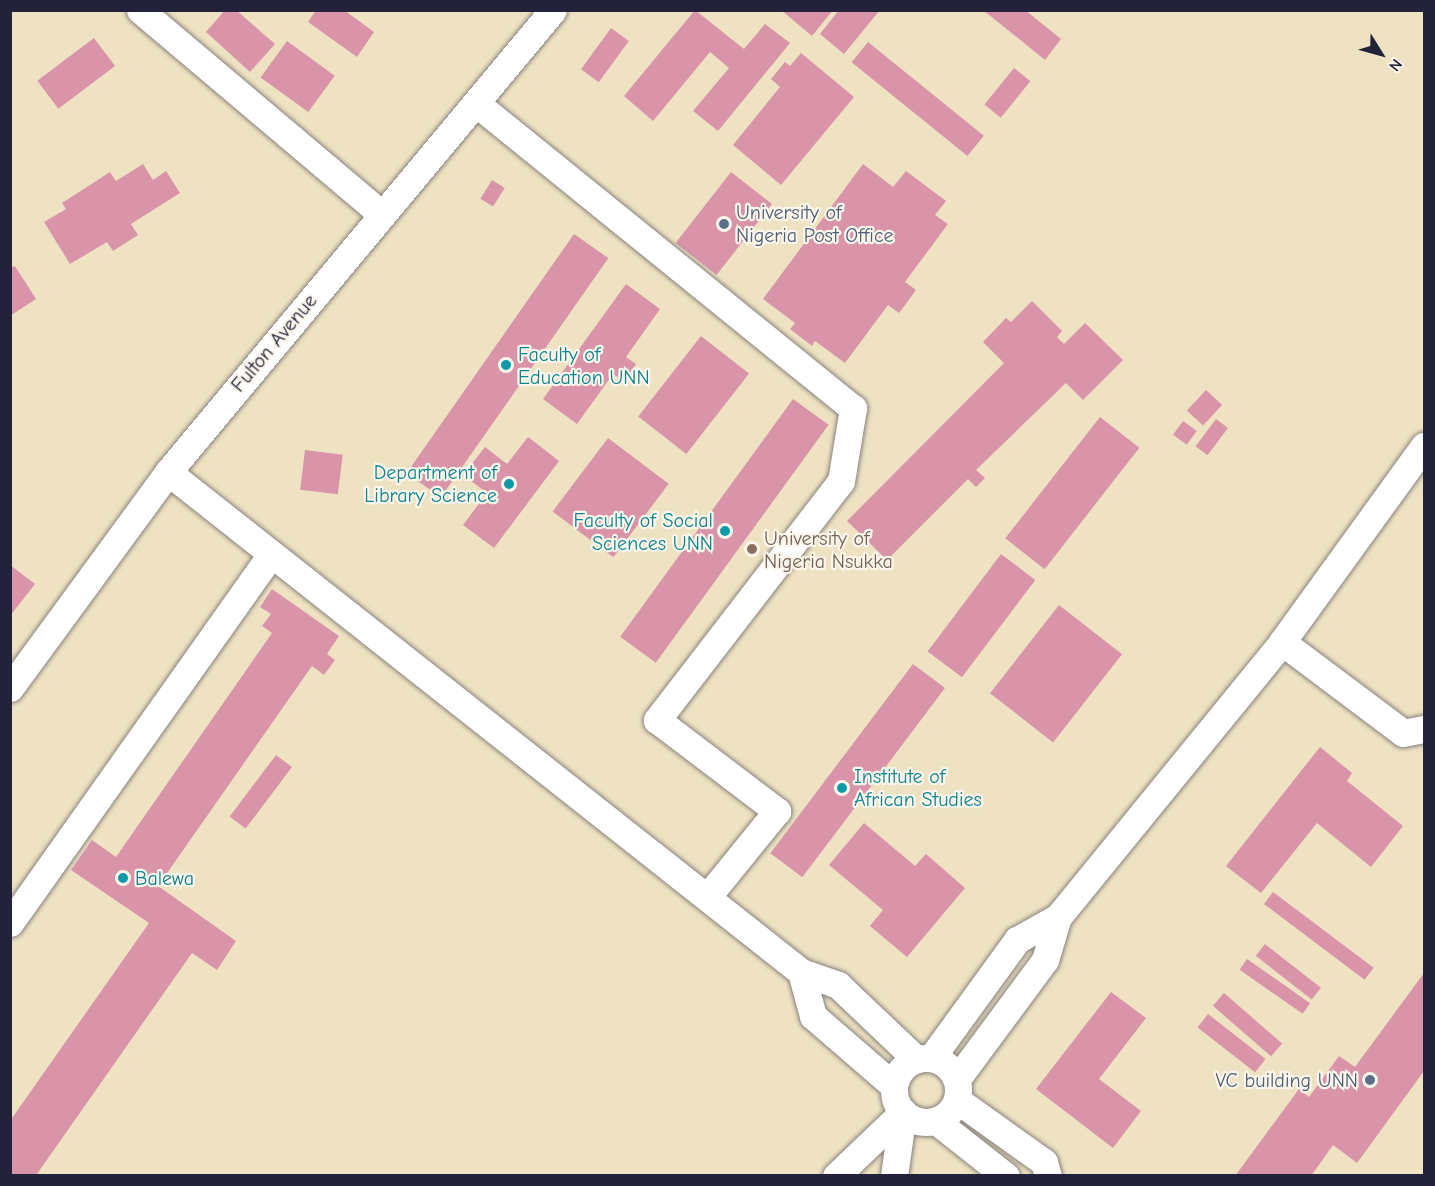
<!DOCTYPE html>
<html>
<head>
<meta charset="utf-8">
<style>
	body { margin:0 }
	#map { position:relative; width:1435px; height:1186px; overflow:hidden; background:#eee2c2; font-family:"Comic Neue",sans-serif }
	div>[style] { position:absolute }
	.building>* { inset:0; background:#d994aa; transform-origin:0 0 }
	.roads { filter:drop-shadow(0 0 2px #88827e) drop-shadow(0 0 2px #88827e) }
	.minor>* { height:27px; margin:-13.5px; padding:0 13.5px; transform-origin:13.5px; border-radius:13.5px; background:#fff }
	.minor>.ring { margin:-13.5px; padding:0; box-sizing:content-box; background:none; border:27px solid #fff; border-radius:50% }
	.dots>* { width:16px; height:16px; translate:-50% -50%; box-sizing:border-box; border:3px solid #fbf7ec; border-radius:50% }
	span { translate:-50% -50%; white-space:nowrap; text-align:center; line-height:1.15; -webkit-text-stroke:4.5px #fbf7ec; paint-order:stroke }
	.service-label { font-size:20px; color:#4e5e75 }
	.left { translate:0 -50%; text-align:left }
	.right { translate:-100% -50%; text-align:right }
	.street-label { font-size:20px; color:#22223b }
	.culture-label { font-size:20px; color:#0d838f }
	.education-label { font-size:20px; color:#785e54 }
	.frame { position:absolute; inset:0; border:12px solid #22223b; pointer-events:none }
	.north { position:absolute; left:1351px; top:24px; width:60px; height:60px; -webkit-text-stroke:4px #fbf7ec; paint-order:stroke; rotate:127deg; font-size:16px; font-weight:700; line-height:24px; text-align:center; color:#22223b }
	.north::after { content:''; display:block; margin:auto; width:21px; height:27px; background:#22223b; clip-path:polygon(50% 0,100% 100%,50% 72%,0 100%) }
</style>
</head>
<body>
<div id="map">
	<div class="building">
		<i style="clip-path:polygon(225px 10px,236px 10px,275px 44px,250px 72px,206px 32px)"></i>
		<i style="clip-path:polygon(316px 10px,344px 10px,374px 32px,357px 57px,308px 22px)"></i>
		<i style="clip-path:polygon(695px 10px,744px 49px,765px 24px,790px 43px,718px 131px,693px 111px,729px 68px,710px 52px,653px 121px,624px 96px)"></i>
		<i style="clip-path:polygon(781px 10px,833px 10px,812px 36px)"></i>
		<i style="clip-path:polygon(839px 10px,880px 10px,844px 54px,820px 34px)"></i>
		<i style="clip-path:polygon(983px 10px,1025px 10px,1061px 39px,1045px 60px)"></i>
		<i style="left:611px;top:28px;width:22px;height:51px;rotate:36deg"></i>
		<i style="left:94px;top:38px;width:35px;height:71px;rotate:53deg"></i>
		<i style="left:287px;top:41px;width:59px;height:45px;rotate:36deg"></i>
		<i style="left:868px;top:42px;width:149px;height:26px;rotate:39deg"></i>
		<i style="clip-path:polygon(801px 53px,854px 97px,781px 185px,733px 145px,780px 87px,771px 79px,785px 62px,790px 66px)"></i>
		<i style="left:1014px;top:68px;width:21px;height:47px;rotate:39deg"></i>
		<i style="clip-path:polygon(143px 164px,153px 180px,166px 171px,180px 193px,131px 224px,138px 235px,113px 251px,107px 242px,70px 264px,44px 222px,66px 209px,62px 203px,110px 172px,116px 181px)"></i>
		<i style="clip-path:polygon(863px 164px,893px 187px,906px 171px,946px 201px,935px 215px,948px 224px,905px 282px,916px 290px,899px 313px,888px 305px,845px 363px,815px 341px,812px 346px,790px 329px,795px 323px,763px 299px)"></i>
		<i style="left:731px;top:172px;width:52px;height:90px;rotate:38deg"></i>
		<i style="left:492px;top:180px;width:15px;height:22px;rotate:32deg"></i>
		<i style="left:574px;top:234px;width:42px;height:292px;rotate:35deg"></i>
		<i style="clip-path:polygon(15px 266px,36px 299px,10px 316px,10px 268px)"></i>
		<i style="clip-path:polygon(626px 284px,660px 309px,626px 357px,636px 364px,624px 381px,613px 374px,577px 424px,543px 399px)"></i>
		<i style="clip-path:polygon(1032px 301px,1062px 331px,1057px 337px,1064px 344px,1085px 323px,1123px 360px,1083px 400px,1066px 383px,976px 470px,985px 478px,976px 487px,968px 479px,887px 560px,847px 521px,1004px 363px,983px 342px,1006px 318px,1011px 322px)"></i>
		<i style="left:701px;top:336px;width:61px;height:102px;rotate:38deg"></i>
		<i style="left:1206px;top:390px;width:22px;height:28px;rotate:43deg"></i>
		<i style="left:793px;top:399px;width:44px;height:294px;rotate:36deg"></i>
		<i style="left:1100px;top:417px;width:50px;height:154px;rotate:38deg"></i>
		<i style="left:1216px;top:419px;width:15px;height:34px;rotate:37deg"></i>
		<i style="left:1183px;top:421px;width:17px;height:17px;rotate:36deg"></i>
		<i style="clip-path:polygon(528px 437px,559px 461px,494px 548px,463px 525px,487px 493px,463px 475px,485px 447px,507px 464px)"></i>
		<i style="left:608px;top:438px;width:76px;height:92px;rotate:37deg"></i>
		<i style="left:305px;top:450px;width:38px;height:40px;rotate:7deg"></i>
		<i style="left:1001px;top:554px;width:43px;height:122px;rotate:37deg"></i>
		<i style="clip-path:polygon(10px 565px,35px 584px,10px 616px)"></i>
		<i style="clip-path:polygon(272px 589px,339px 636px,327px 654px,335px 660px,324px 675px,312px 666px,158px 886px,236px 941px,217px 970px,192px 953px,37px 1174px,40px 1176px,10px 1176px,10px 1121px,149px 923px,71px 870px,92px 840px,116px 857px,272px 633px,262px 626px,271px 614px,260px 607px)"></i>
		<i style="left:1059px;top:605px;width:80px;height:112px;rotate:38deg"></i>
		<i style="left:913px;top:664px;width:40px;height:237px;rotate:37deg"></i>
		<i style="clip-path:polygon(1320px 747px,1352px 773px,1347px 781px,1403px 826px,1371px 867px,1317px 823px,1261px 893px,1226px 866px)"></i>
		<i style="left:276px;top:755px;width:20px;height:77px;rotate:37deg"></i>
		<i style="clip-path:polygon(864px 823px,915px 866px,926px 854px,965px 888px,907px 957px,870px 926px,883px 910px,829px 865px)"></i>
		<i style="left:1273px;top:892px;width:126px;height:15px;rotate:37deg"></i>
		<i style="left:1265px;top:944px;width:71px;height:15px;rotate:38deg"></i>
		<i style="left:1247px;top:959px;width:77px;height:13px;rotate:35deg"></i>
		<i style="clip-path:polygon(1424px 973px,1424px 1071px,1357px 1163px,1333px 1145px,1311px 1176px,1235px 1176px,1299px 1089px,1309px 1097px,1339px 1056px,1355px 1067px)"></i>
		<i style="clip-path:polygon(1111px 992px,1146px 1018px,1099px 1079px,1141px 1111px,1113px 1148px,1036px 1089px)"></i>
		<i style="left:1224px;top:993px;width:77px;height:17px;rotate:41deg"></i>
		<i style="left:1208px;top:1014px;width:73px;height:17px;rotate:38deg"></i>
	</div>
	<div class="roads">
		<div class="minor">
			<i style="left:140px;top:10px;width:316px;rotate:40.2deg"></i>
			<i style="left:477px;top:104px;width:484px;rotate:39deg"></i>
			<i style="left:853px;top:408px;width:74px;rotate:99.3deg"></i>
			<i style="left:841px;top:481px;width:302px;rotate:127.6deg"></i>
			<i style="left:657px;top:720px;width:151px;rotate:37.2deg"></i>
			<i style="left:777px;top:811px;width:111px;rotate:129.1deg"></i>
			<i style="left:168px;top:472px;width:807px;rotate:38.3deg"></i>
			<i style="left:801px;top:972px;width:39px;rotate:19deg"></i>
			<i style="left:838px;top:985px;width:108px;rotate:43.5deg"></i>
			<i style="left:1282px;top:642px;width:151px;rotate:36.9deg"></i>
			<i style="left:1403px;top:733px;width:21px;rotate:-11deg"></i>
			<i style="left:10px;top:688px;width:268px;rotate:-53.8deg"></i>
			<i style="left:168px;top:472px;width:601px;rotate:-50.19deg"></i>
			<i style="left:10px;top:923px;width:452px;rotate:-54.7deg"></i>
			<i style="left:801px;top:972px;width:46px;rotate:74.7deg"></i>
			<i style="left:813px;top:1016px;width:107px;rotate:40.8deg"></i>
			<i style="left:932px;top:1057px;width:145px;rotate:-54deg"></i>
			<i style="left:1017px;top:940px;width:47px;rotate:-29.3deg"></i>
			<i style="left:1058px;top:917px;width:355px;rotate:-50.8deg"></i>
			<i style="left:1282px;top:642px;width:242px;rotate:-54.1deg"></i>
			<i class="ring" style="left:894px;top:1058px;width:37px;height:37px"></i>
			<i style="left:957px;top:1079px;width:148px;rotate:-53.5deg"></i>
			<i style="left:1045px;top:960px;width:45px;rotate:-73.2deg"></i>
			<i style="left:957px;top:1100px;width:107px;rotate:35.5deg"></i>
			<i style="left:1044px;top:1162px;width:15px;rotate:74deg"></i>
			<i style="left:936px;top:1121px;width:89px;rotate:38.2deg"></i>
			<i style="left:836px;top:1176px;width:93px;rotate:-43.7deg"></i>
			<i style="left:894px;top:1176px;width:65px;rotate:-82deg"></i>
		</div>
	</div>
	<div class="dots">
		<i style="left:724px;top:224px;background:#5c6f8a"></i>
		<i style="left:506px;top:365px;background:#0f9aa8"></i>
		<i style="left:509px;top:484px;background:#0f9aa8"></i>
		<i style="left:725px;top:531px;background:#0f9aa8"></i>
		<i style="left:752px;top:549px;background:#8d6e63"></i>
		<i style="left:842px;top:788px;background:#0f9aa8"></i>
		<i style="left:123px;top:878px;background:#0f9aa8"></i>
		<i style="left:1370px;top:1080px;background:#5c6f8a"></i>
	</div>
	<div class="service-label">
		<span class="left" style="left:736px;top:224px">University of<br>Nigeria Post Office</span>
		<span class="right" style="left:1358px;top:1080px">VC building UNN</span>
	</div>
	<div class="street-label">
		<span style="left:274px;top:343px;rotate:-50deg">Fulton Avenue</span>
	</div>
	<div class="culture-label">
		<span class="left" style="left:518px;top:366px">Faculty of<br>Education UNN</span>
		<span class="right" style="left:497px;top:484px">Department of<br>Library Science</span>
		<span class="right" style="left:713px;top:532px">Faculty of Social<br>Sciences UNN</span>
		<span class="left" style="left:854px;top:788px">Institute of<br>African Studies</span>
		<span class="left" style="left:135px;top:878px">Balewa</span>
	</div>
	<div class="education-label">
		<span class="left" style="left:764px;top:550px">University of<br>Nigeria Nsukka</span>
	</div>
	<div class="frame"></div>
	<div class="north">N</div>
</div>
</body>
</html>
